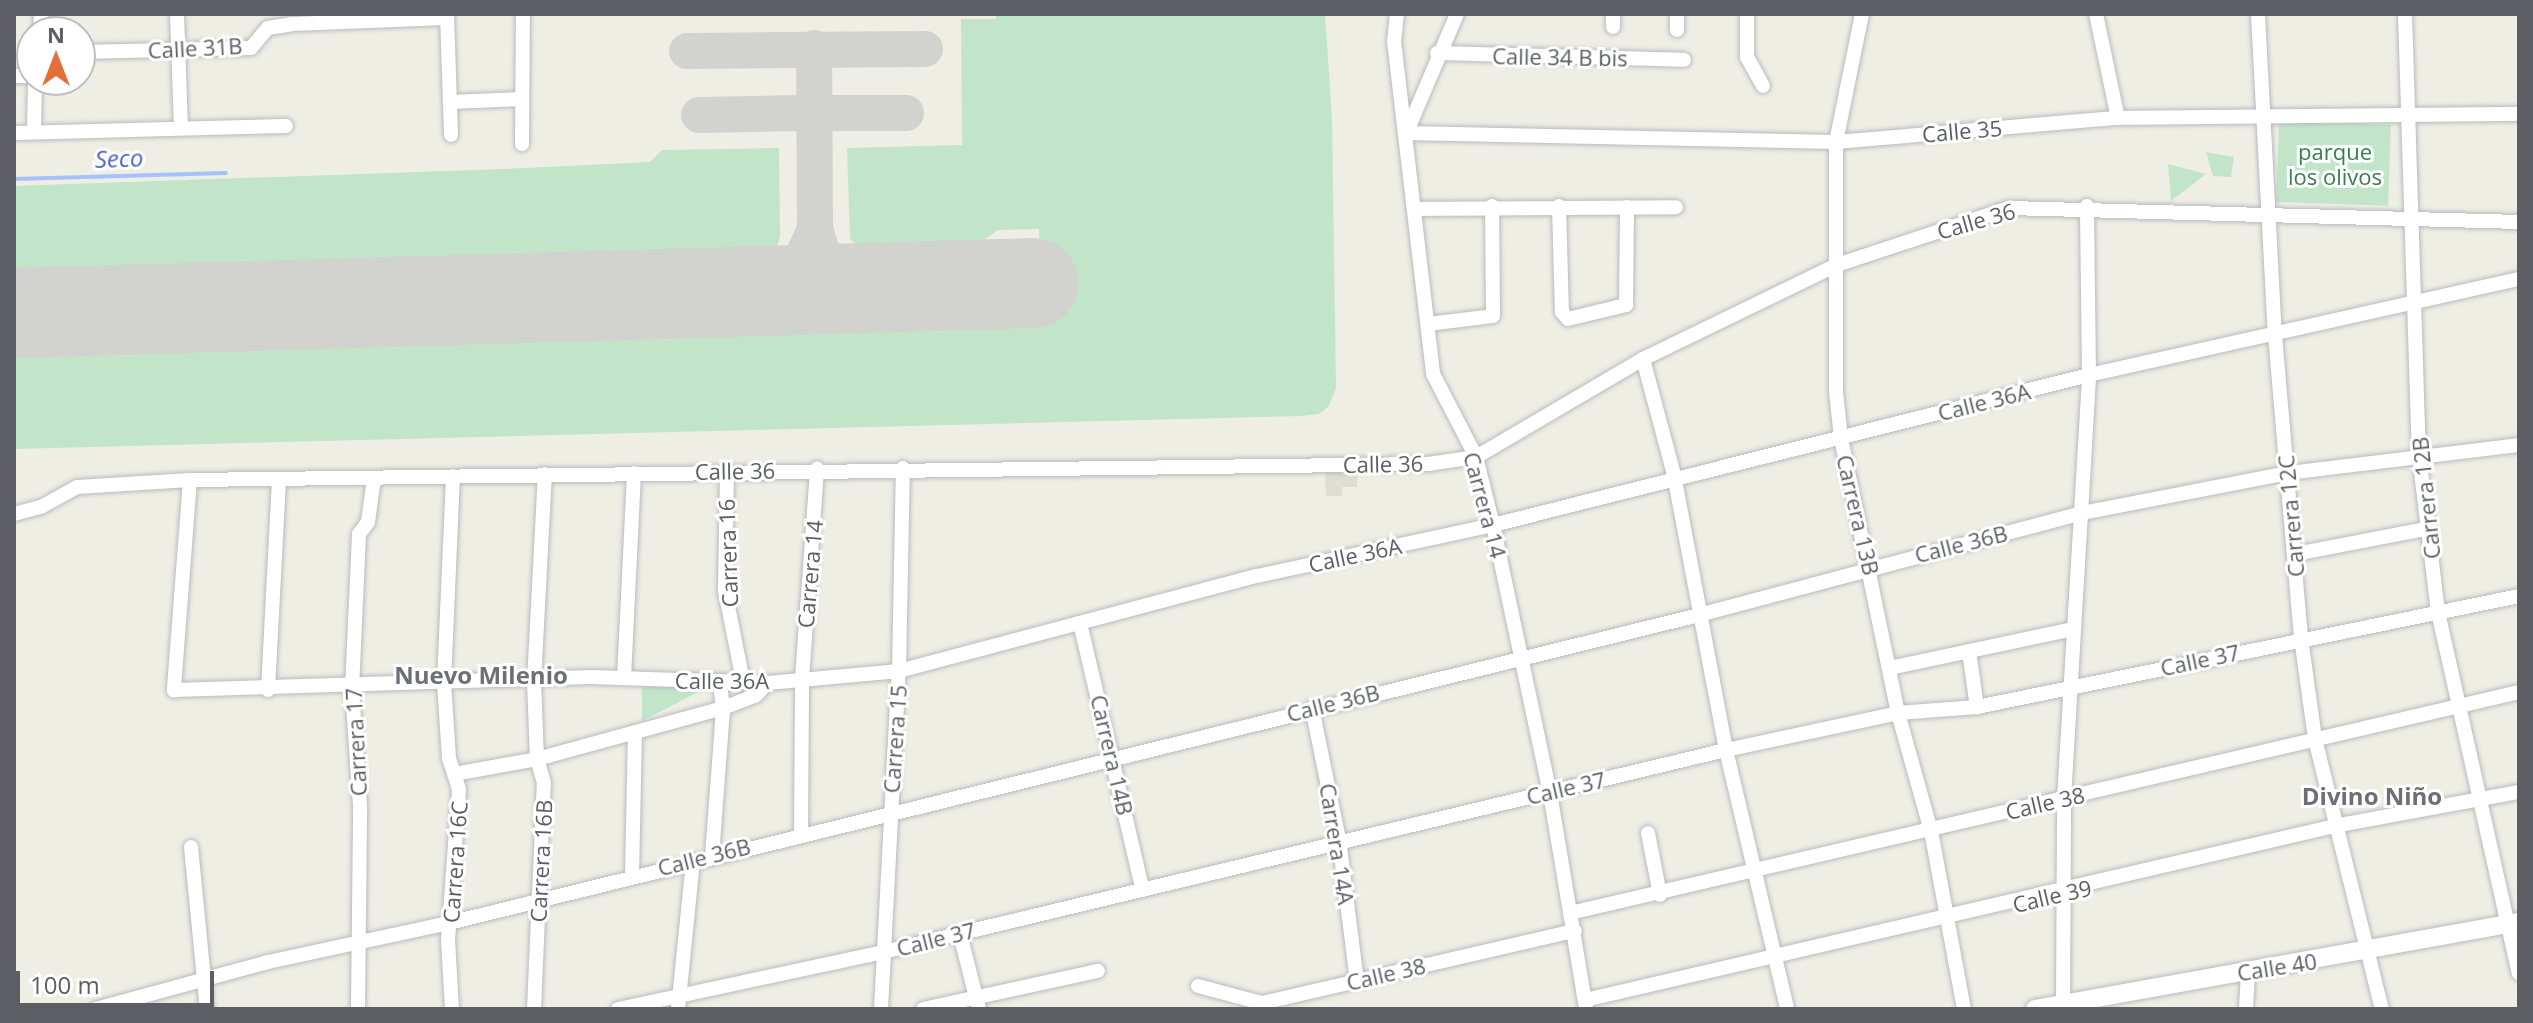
<!DOCTYPE html>
<html>
<head>
<meta charset="utf-8">
<style>
	body { margin:0 }
	#map { position:relative; width:2533px; height:1023px; overflow:hidden; background:#eeeee4; font-family:"Open Sans",sans-serif }
	div>[style] { position:absolute }
	.education>* { inset:0; background:#deded2 }
	.green>* { inset:0; background:#c2e5ca; transform-origin:0 0 }
	.stream>* { height:4px; margin:-2px; padding:0 2px; transform-origin:2px; border-radius:2px; background:#a7c1fc }
	.taxiway>* { height:36px; margin:-18px; padding:0 18px; transform-origin:18px; border-radius:18px; background:#d2d2ce }
	.runway>* { height:90px; margin:-45px; padding:0 45px; transform-origin:45px; border-radius:45px; background:#d2d2ce }
	.roads { filter:drop-shadow(0 0 2px #b9bac0) drop-shadow(0 0 2px #b9bac0) }
	.street>* { height:14px; margin:-7px; padding:0 7px; transform-origin:7px; border-radius:7px; background:#fff }
	.secondary>* { height:18px; margin:-9px; padding:0 9px; transform-origin:9px; border-radius:9px; background:#fff }
	span { translate:-50% -50%; white-space:nowrap; text-align:center; line-height:1.15; -webkit-text-stroke:6px #fff; paint-order:stroke }
	.street-label { font-size:22px; color:#5c5e64 }
	.park-label { font-size:22px; color:#37804d }
	.water-label { font-size:24px; color:#4965bf; font-style:italic }
	.neighbourhood-label { font-size:24px; color:#6d6f76; font-weight:700 }
	.frame { position:absolute; inset:0; border:16px solid #5c5e64; pointer-events:none }
	.north { position:absolute; left:16px; top:16px; width:80px; height:80px; box-sizing:border-box; background:#fff; border:2px solid #bebfc1; border-radius:50%; rotate:0deg; font-size:22px; font-weight:700; line-height:32px; text-align:center; color:#5c5e64 }
	.north::after { content:''; display:block; margin:auto; width:28px; height:36px; background:#e36e36; clip-path:polygon(50% 0,100% 100%,50% 72%,0 100%) }
	.scale { position:absolute; left:16px; top:971px; width:198px; height:36px; box-sizing:border-box; border:4px solid #5c5e64; border-top:0; padding-left:10px; font-size:24px; line-height:28px; white-space:nowrap; color:#5c5e64; -webkit-text-stroke:6px #fff; paint-order:stroke }
</style>
</head>
<body>
<div id="map">
	<div class="education">
		<i style="clip-path:polygon(1325px 472px,1357px 472px,1357px 487px,1342px 487px,1342px 496px,1326px 496px)"></i>
	</div>
	<div class="green">
		<i style="clip-path:polygon(996px 14px,1325px 14px,1332px 118px,1336px 388px,1329px 406px,1319px 414px,1301px 416px,14px 449px,14px 340px,1042px 309px,1039px 229px,998px 230px,968px 251px,866px 254px,850px 239px,847px 148px,962px 145px,961px 19px,996px 19px)"></i>
		<i style="left:2279px;top:121px;width:112px;height:81px;rotate:2deg"></i>
		<i style="clip-path:polygon(779px 148px,780px 236px,777px 247px,762px 259px,14px 281px,14px 186px,503px 169px,650px 162px,662px 150px)"></i>
		<i style="clip-path:polygon(2206px 152px,2234px 157px,2231px 177px,2213px 176px)"></i>
		<i style="clip-path:polygon(2168px 164px,2206px 174px,2171px 201px)"></i>
		<i style="clip-path:polygon(642px 685px,706px 688px,642px 721px)"></i>
	</div>
	<div class="stream">
		<i style="left:14px;top:179px;width:212px;rotate:-1.6deg"></i>
	</div>
	<div class="taxiway">
		<i style="left:687px;top:51px;width:238px;rotate:-0.5deg"></i>
		<i style="left:699px;top:115px;width:103px;rotate:-1.1deg"></i>
		<i style="left:802px;top:113px;width:16px;rotate:40deg"></i>
		<i style="left:814px;top:123px;width:14px;rotate:-45deg"></i>
		<i style="left:824px;top:113px;width:82px"></i>
		<i style="left:815px;top:229px;width:41px;rotate:72.9deg"></i>
		<i style="left:827px;top:268px;width:21px;rotate:35deg"></i>
		<i style="left:844px;top:280px;width:27px;rotate:10deg"></i>
		<i style="left:766px;top:290px;width:37px;rotate:-34deg"></i>
		<i style="left:797px;top:269px;width:44px;rotate:-65.8deg"></i>
		<i style="left:815px;top:229px;width:181px;rotate:-90.3deg"></i>
	</div>
	<div class="runway">
		<i style="left:14px;top:313px;width:1020px;rotate:-1.68deg"></i>
	</div>
	<div class="roads">
		<div class="street">
			<i style="left:177px;top:14px;width:112px;rotate:88deg"></i>
			<i style="left:447px;top:14px;width:121px;rotate:88.1deg"></i>
			<i style="left:1397px;top:14px;width:27px;rotate:96deg"></i>
			<i style="left:1394px;top:41px;width:335px;rotate:83.3deg"></i>
			<i style="left:1433px;top:374px;width:93px;rotate:62.6deg"></i>
			<i style="left:1476px;top:457px;width:70px;rotate:76deg"></i>
			<i style="left:1493px;top:525px;width:274px;rotate:78deg"></i>
			<i style="left:1550px;top:793px;width:219px;rotate:80.5deg"></i>
			<i style="left:1613px;top:14px;width:13px;rotate:90deg"></i>
			<i style="left:1747px;top:14px;width:43px;rotate:90deg"></i>
			<i style="left:1747px;top:57px;width:33px;rotate:61deg"></i>
			<i style="left:1862px;top:14px;width:131px;rotate:101.5deg"></i>
			<i style="left:1836px;top:142px;width:250px;rotate:90deg"></i>
			<i style="left:1836px;top:392px;width:46px;rotate:83.8deg"></i>
			<i style="left:1841px;top:438px;width:281px;rotate:78.3deg"></i>
			<i style="left:1898px;top:713px;width:123px;rotate:74.4deg"></i>
			<i style="left:1931px;top:831px;width:181px;rotate:79.5deg"></i>
			<i style="left:2096px;top:14px;width:106px;rotate:78.1deg"></i>
			<i style="left:2258px;top:14px;width:321px;rotate:87deg"></i>
			<i style="left:2275px;top:335px;width:304px;rotate:85.1deg"></i>
			<i style="left:2301px;top:638px;width:102px;rotate:82.1deg"></i>
			<i style="left:2315px;top:739px;width:278px;rotate:76.1deg"></i>
			<i style="left:2405px;top:14px;width:441px;rotate:88.2deg"></i>
			<i style="left:2419px;top:455px;width:158px;rotate:83.1deg"></i>
			<i style="left:2438px;top:612px;width:370px;rotate:77.4deg"></i>
			<i style="left:1677px;top:30px;width:16px;rotate:-90deg"></i>
			<i style="left:40px;top:32px;width:18px;rotate:-87deg"></i>
			<i style="left:80px;top:52px;width:171px;rotate:-1.3deg"></i>
			<i style="left:251px;top:48px;width:26px;rotate:-50deg"></i>
			<i style="left:268px;top:28px;width:24px;rotate:-9deg"></i>
			<i style="left:292px;top:24px;width:154px;rotate:-2.2deg"></i>
			<i style="left:1437px;top:53px;width:247px;rotate:1.6deg"></i>
			<i style="left:14px;top:76px;width:18px"></i>
			<i style="left:450px;top:102px;width:72px;rotate:-2.4deg"></i>
			<i style="left:1408px;top:129px;width:125px;rotate:-66.9deg"></i>
			<i style="left:34px;top:132px;width:52px;rotate:-88.9deg"></i>
			<i style="left:14px;top:133px;width:272px;rotate:-1.5deg"></i>
			<i style="left:1406px;top:133px;width:430px;rotate:1.2deg"></i>
			<i style="left:1836px;top:142px;width:283px;rotate:-4.9deg"></i>
			<i style="left:2118px;top:118px;width:401px;rotate:-0.6deg"></i>
			<i style="left:522px;top:144px;width:130px;rotate:-89.6deg"></i>
			<i style="left:1559px;top:206px;width:106px;rotate:88.4deg"></i>
			<i style="left:1562px;top:312px;width:9px;rotate:49deg"></i>
			<i style="left:1568px;top:319px;width:60px;rotate:-13.6deg"></i>
			<i style="left:1626px;top:305px;width:98px;rotate:-89.4deg"></i>
			<i style="left:1415px;top:209px;width:261px;rotate:-0.4deg"></i>
			<i style="left:1428px;top:324px;width:65px;rotate:-7deg"></i>
			<i style="left:1493px;top:316px;width:110px;rotate:-90.5deg"></i>
			<i style="left:1643px;top:359px;width:120px;rotate:75deg"></i>
			<i style="left:1674px;top:475px;width:280px;rotate:79.3deg"></i>
			<i style="left:1726px;top:750px;width:266px;rotate:76.7deg"></i>
			<i style="left:727px;top:472px;width:119px;rotate:91deg"></i>
			<i style="left:725px;top:591px;width:92px;rotate:78.7deg"></i>
			<i style="left:190px;top:480px;width:211px;rotate:94.4deg"></i>
			<i style="left:174px;top:690px;width:417px;rotate:-1.8deg"></i>
			<i style="left:591px;top:677px;width:177px;rotate:1.9deg"></i>
			<i style="left:768px;top:683px;width:132px;rotate:-5.2deg"></i>
			<i style="left:899px;top:671px;width:370px;rotate:-14.9deg"></i>
			<i style="left:1257px;top:576px;width:241px;rotate:-12.2deg"></i>
			<i style="left:1493px;top:525px;width:615px;rotate:-14.13deg"></i>
			<i style="left:2089px;top:375px;width:441px;rotate:-12.6deg"></i>
			<i style="left:14px;top:514px;width:28px;rotate:-15deg"></i>
			<i style="left:41px;top:507px;width:41px;rotate:-29.1deg"></i>
			<i style="left:77px;top:487px;width:113px;rotate:-3.5deg"></i>
			<i style="left:190px;top:480px;width:1238px;rotate:-0.74deg"></i>
			<i style="left:1428px;top:464px;width:49px;rotate:-8.3deg"></i>
			<i style="left:1476px;top:457px;width:194px;rotate:-30.4deg"></i>
			<i style="left:1643px;top:359px;width:216px;rotate:-25.9deg"></i>
			<i style="left:1837px;top:265px;width:181px;rotate:-18.3deg"></i>
			<i style="left:2009px;top:208px;width:510px;rotate:1.57deg"></i>
			<i style="left:2295px;top:554px;width:137px;rotate:-10.9deg"></i>
			<i style="left:1080px;top:623px;width:271px;rotate:76.8deg"></i>
			<i style="left:1969px;top:651px;width:57px;rotate:81.9deg"></i>
			<i style="left:1890px;top:668px;width:188px;rotate:-12deg"></i>
			<i style="left:624px;top:678px;width:205px;rotate:-87.2deg"></i>
			<i style="left:268px;top:690px;width:209px;rotate:-87deg"></i>
			<i style="left:1312px;top:708px;width:134px;rotate:78.4deg"></i>
			<i style="left:1339px;top:839px;width:143px;rotate:82.8deg"></i>
			<i style="left:454px;top:774px;width:84px;rotate:-10.2deg"></i>
			<i style="left:537px;top:759px;width:193px;rotate:-15.3deg"></i>
			<i style="left:723px;top:708px;width:24px;rotate:-97deg"></i>
			<i style="left:1648px;top:833px;width:63px;rotate:79deg"></i>
			<i style="left:801px;top:834px;width:155px;rotate:-89.6deg"></i>
			<i style="left:802px;top:679px;width:211px;rotate:-85.9deg"></i>
			<i style="left:191px;top:847px;width:163px;rotate:84.4deg"></i>
			<i style="left:712px;top:856px;width:148px;rotate:-85.7deg"></i>
			<i style="left:723px;top:708px;width:34px;rotate:-21deg"></i>
			<i style="left:755px;top:696px;width:18px;rotate:-45deg"></i>
			<i style="left:632px;top:875px;width:143px;rotate:-88.8deg"></i>
			<i style="left:1570px;top:913px;width:974px;rotate:-13.11deg"></i>
			<i style="left:960px;top:934px;width:77px;rotate:75.8deg"></i>
			<i style="left:1198px;top:986px;width:66px;rotate:14.9deg"></i>
			<i style="left:1262px;top:1003px;width:321px;rotate:-13deg"></i>
			<i style="left:1585px;top:1000px;width:774px;rotate:-13.07deg"></i>
			<i style="left:2339px;top:825px;width:183px;rotate:-10.4deg"></i>
			<i style="left:96px;top:1009px;width:178px;rotate:-15.3deg"></i>
			<i style="left:268px;top:962px;width:189px;rotate:-12.2deg"></i>
			<i style="left:453px;top:922px;width:1283px;rotate:-13.84deg"></i>
			<i style="left:1699px;top:615px;width:396px;rotate:-14.9deg"></i>
			<i style="left:2082px;top:513px;width:210px;rotate:-11deg"></i>
			<i style="left:2288px;top:473px;width:233px;rotate:-6.9deg"></i>
			<i style="left:358px;top:1009px;width:203px;rotate:-89.4deg"></i>
			<i style="left:360px;top:806px;width:117px;rotate:-93.9deg"></i>
			<i style="left:352px;top:689px;width:155px;rotate:-87.4deg"></i>
			<i style="left:359px;top:534px;width:15px;rotate:-53deg"></i>
			<i style="left:368px;top:522px;width:43px;rotate:-82.1deg"></i>
			<i style="left:452px;top:1009px;width:69px;rotate:-93.3deg"></i>
			<i style="left:448px;top:940px;width:151px;rotate:-85.8deg"></i>
			<i style="left:459px;top:789px;width:33px;rotate:-108deg"></i>
			<i style="left:449px;top:758px;width:76px;rotate:-93.8deg"></i>
			<i style="left:444px;top:682px;width:206px;rotate:-87.5deg"></i>
			<i style="left:534px;top:1009px;width:226px;rotate:-87.5deg"></i>
			<i style="left:544px;top:783px;width:25px;rotate:-106deg"></i>
			<i style="left:537px;top:759px;width:77px;rotate:-92.2deg"></i>
			<i style="left:534px;top:682px;width:208px;rotate:-87deg"></i>
			<i style="left:618px;top:1009px;width:271px;rotate:-12.1deg"></i>
			<i style="left:883px;top:952px;width:867px;rotate:-13.48deg"></i>
			<i style="left:1726px;top:750px;width:176px;rotate:-12.1deg"></i>
			<i style="left:1898px;top:713px;width:79px;rotate:-4.3deg"></i>
			<i style="left:1977px;top:707px;width:553px;rotate:-11.57deg"></i>
			<i style="left:678px;top:1009px;width:149px;rotate:-84.2deg"></i>
			<i style="left:881px;top:1009px;width:338px;rotate:-87deg"></i>
			<i style="left:899px;top:671px;width:203px;rotate:-88.9deg"></i>
			<i style="left:923px;top:1009px;width:179px;rotate:-12.3deg"></i>
			<i style="left:2063px;top:1009px;width:210px;rotate:-89.7deg"></i>
			<i style="left:2064px;top:799px;width:425px;rotate:-86.6deg"></i>
			<i style="left:2089px;top:375px;width:169px;rotate:-90.7deg"></i>
			<i style="left:2246px;top:1009px;width:37px;rotate:-87deg"></i>
		</div>
		<div class="secondary">
			<i style="left:2035px;top:1009px;width:492px;rotate:-10.2deg"></i>
		</div>
	</div>
	<div class="street-label">
		<span style="left:195px;top:48px;rotate:-3deg">Calle 31B</span>
		<span style="left:1560px;top:57px;rotate:1deg">Calle 34 B bis</span>
		<span style="left:1962px;top:131px;rotate:-5deg">Calle 35</span>
		<span style="left:1976px;top:221px;rotate:-16deg">Calle 36</span>
		<span style="left:1984px;top:402px;rotate:-14deg">Calle 36A</span>
		<span style="left:1383px;top:464px;rotate:-1deg">Calle 36</span>
		<span style="left:735px;top:471px;rotate:-1deg">Calle 36</span>
		<span style="left:2426px;top:498px;rotate:-96deg">Carrera 12B</span>
		<span style="left:1485px;top:505px;rotate:75deg">Carrera 14</span>
		<span style="left:1858px;top:515px;rotate:77deg">Carrera 13B</span>
		<span style="left:2291px;top:516px;rotate:-95deg">Carrera 12C</span>
		<span style="left:1961px;top:544px;rotate:-14deg">Calle 36B</span>
		<span style="left:728px;top:553px;rotate:-92deg">Carrera 16</span>
		<span style="left:1355px;top:555px;rotate:-12deg">Calle 36A</span>
		<span style="left:810px;top:574px;rotate:-85deg">Carrera 14</span>
		<span style="left:2200px;top:660px;rotate:-12deg">Calle 37</span>
		<span style="left:722px;top:681px">Calle 36A</span>
		<span style="left:1333px;top:703px;rotate:-14deg">Calle 36B</span>
		<span style="left:895px;top:739px;rotate:-86deg">Carrera 15</span>
		<span style="left:356px;top:742px;rotate:-93deg">Carrera 17</span>
		<span style="left:1112px;top:755px;rotate:77deg">Carrera 14B</span>
		<span style="left:1566px;top:788px;rotate:-13deg">Calle 37</span>
		<span style="left:2045px;top:803px;rotate:-13deg">Calle 38</span>
		<span style="left:1337px;top:844px;rotate:81deg">Carrera 14A</span>
		<span style="left:704px;top:857px;rotate:-14deg">Calle 36B</span>
		<span style="left:541px;top:861px;rotate:-87deg">Carrera 16B</span>
		<span style="left:455px;top:862px;rotate:-86deg">Carrera 16C</span>
		<span style="left:2052px;top:896px;rotate:-13deg">Calle 39</span>
		<span style="left:936px;top:939px;rotate:-14deg">Calle 37</span>
		<span style="left:2277px;top:967px;rotate:-9deg">Calle 40</span>
		<span style="left:1386px;top:974px;rotate:-13deg">Calle 38</span>
	</div>
	<div class="park-label">
		<span style="left:2335px;top:164px">parque<br>los olivos</span>
	</div>
	<div class="water-label">
		<span style="left:119px;top:158px;rotate:-2deg">Seco</span>
	</div>
	<div class="neighbourhood-label">
		<span style="left:481px;top:675px">Nuevo Milenio</span>
		<span style="left:2372px;top:796px">Divino Niño</span>
	</div>
	<div class="frame"></div>
	<div class="north">N</div>
	<div class="scale">100 m</div>
</div>
</body>
</html>
